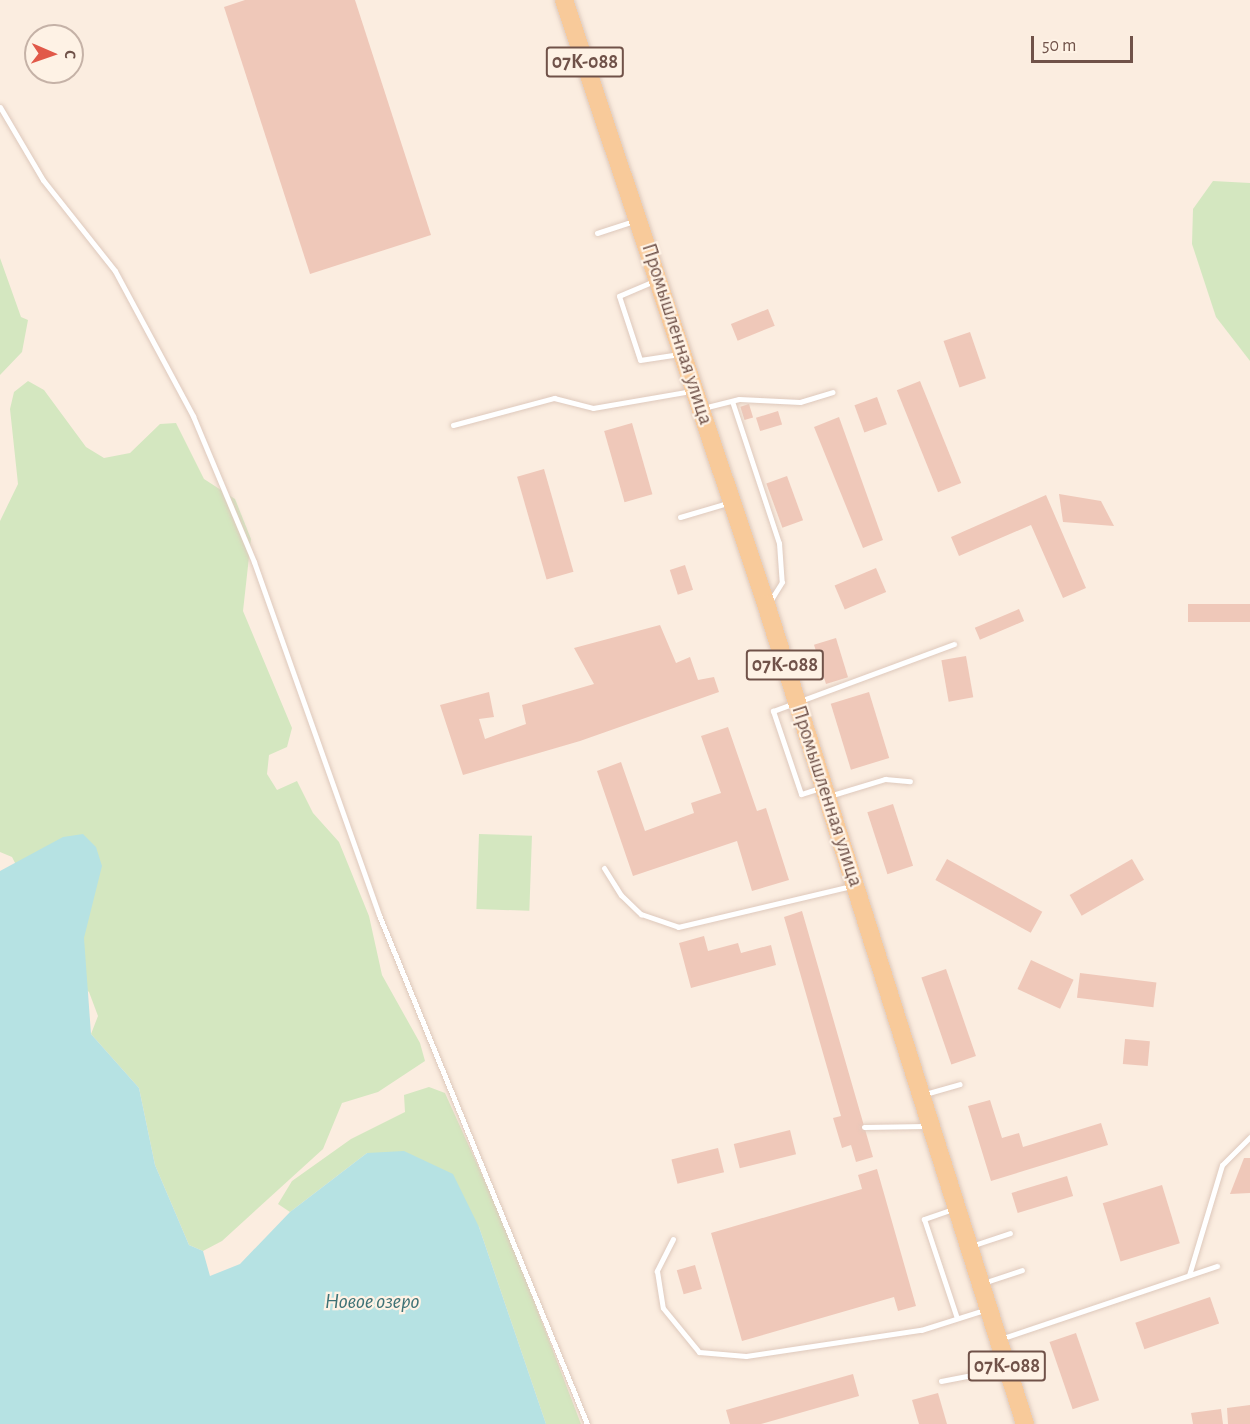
<!DOCTYPE html>
<html>
<head>
<meta charset="utf-8">
<style>
	body { margin:0 }
	#map { position:relative; width:1250px; height:1424px; overflow:hidden; background:#fbede0; font-family:"Alegreya Sans",sans-serif }
	div>[style] { position:absolute }
	.green>* { inset:0; background:#d4e7c0; transform-origin:0 0 }
	.water>* { inset:0; background:#b6e2e3 }
	.building>* { inset:0; background:#efc8b9; transform-origin:0 0 }
	.roads { filter:drop-shadow(0 0 2px #dec9bc) drop-shadow(0 0 2px #dec9bc) }
	.service>* { height:5px; margin:-2.5px; padding:0 2.5px; transform-origin:2.5px; border-radius:2.5px; background:#fff }
	.primary>* { height:18px; margin:-9px; padding:0 9px; transform-origin:9px; border-radius:9px; background:#f8ca9a }
	span { translate:-50% -50%; white-space:nowrap; text-align:center; line-height:1.15; -webkit-text-stroke:4.5px #fef2e5; paint-order:stroke }
	.shield-label span { padding:2px 4px; background:#fef2e5; border:2px solid; border-radius:4px; -webkit-text-stroke-width:0 }
	.shield-label { font-size:20px; color:#705249; font-weight:700 }
	.street-label { font-size:21px; color:#705249 }
	.water-label { font-size:22px; color:#3e7276; font-style:italic }
	.north { position:absolute; left:24px; top:24px; width:60px; height:60px; box-sizing:border-box; background:#fef2e5; border:2px solid #c5b2a7; border-radius:50%; rotate:92deg; font-size:16px; font-weight:700; line-height:24px; text-align:center; color:#705249 }
	.north::after { content:''; display:block; margin:auto; width:21px; height:27px; background:#e15949; clip-path:polygon(50% 0,100% 100%,50% 72%,0 100%) }
	.scale { position:absolute; left:1031px; top:36px; width:102px; height:27px; box-sizing:border-box; border:3px solid #705249; border-top:0; padding-left:8px; font-size:18px; line-height:21px; white-space:nowrap; color:#705249; -webkit-text-stroke:4px #fef2e5; paint-order:stroke }
</style>
</head>
<body>
<div id="map">
	<div class="green">
		<i style="clip-path:polygon(1213px 181px,1250px 183px,1250px 361px,1216px 317px,1192px 244px,1193px 209px)"></i>
		<i style="clip-path:polygon(0 258px,21px 317px,28px 320px,22px 352px,0 375px)"></i>
		<i style="clip-path:polygon(28px 381px,44px 390px,86px 447px,104px 458px,130px 453px,160px 424px,176px 423px,204px 479px,235px 499px,251px 539px,243px 611px,292px 728px,287px 747px,269px 755px,267px 774px,277px 790px,297px 781px,313px 813px,339px 842px,369px 916px,382px 975px,420px 1043px,425px 1061px,378px 1092px,342px 1103px,323px 1149px,222px 1241px,203px 1251px,189px 1245px,155px 1165px,139px 1088px,91px 1034px,98px 1016px,89px 992px,74px 980px,12px 857px,0 852px,0 521px,18px 484px,10px 409px,14px 392px)"></i>
		<i style="left:479px;top:834px;width:53px;height:75px;rotate:2deg"></i>
		<i style="clip-path:polygon(429px 1087px,445px 1093px,506px 1228px,581px 1424px,546px 1424px,479px 1227px,367px 1153px,290px 1212px,278px 1204px,292px 1181px,351px 1139px,405px 1112px,404px 1095px)"></i>
	</div>
	<div class="water">
		<i style="clip-path:polygon(83px 834px,96px 847px,102px 866px,84px 938px,91px 1034px,139px 1088px,155px 1165px,189px 1245px,203px 1251px,210px 1276px,240px 1264px,290px 1212px,367px 1153px,404px 1151px,453px 1174px,479px 1227px,546px 1424px,0 1424px,0 871px,63px 837px)"></i>
	</div>
	<div class="building">
		<i style="clip-path:polygon(245px 0,355px 0,431px 235px,310px 274px,224px 7px)"></i>
		<i style="left:768px;top:309px;width:18px;height:40px;rotate:68deg"></i>
		<i style="left:970px;top:332px;width:49px;height:28px;rotate:71deg"></i>
		<i style="left:920px;top:381px;width:110px;height:25px;rotate:68deg"></i>
		<i style="left:877px;top:397px;width:29px;height:24px;rotate:70deg"></i>
		<i style="left:749px;top:404px;width:14px;height:9px;rotate:73deg"></i>
		<i style="left:778px;top:411px;width:14px;height:23px;rotate:73deg"></i>
		<i style="clip-path:polygon(839px 417px,883px 540px,863px 548px,814px 427px)"></i>
		<i style="left:632px;top:423px;width:74px;height:29px;rotate:74deg"></i>
		<i style="left:544px;top:469px;width:107px;height:28px;rotate:74deg"></i>
		<i style="left:787px;top:476px;width:47px;height:22px;rotate:70deg"></i>
		<i style="clip-path:polygon(1059px 494px,1101px 501px,1114px 526px,1063px 522px)"></i>
		<i style="clip-path:polygon(1046px 495px,1086px 588px,1063px 598px,1031px 525px,959px 556px,951px 537px)"></i>
		<i style="left:685px;top:565px;width:26px;height:16px;rotate:72deg"></i>
		<i style="left:876px;top:568px;width:26px;height:45px;rotate:67deg"></i>
		<i style="left:1250px;top:604px;width:18px;height:62px;rotate:90deg"></i>
		<i style="left:1019px;top:609px;width:13px;height:48px;rotate:67deg"></i>
		<i style="clip-path:polygon(660px 625px,676px 663px,690px 657px,698px 680px,714px 677px,719px 692px,580px 741px,463px 775px,440px 705px,489px 692px,494px 717px,479px 719px,485px 739px,526px 724px,522px 705px,594px 684px,574px 648px)"></i>
		<i style="left:836px;top:638px;width:41px;height:23px;rotate:73deg"></i>
		<i style="left:966px;top:656px;width:42px;height:25px;rotate:80deg"></i>
		<i style="left:869px;top:692px;width:69px;height:40px;rotate:73deg"></i>
		<i style="clip-path:polygon(728px 727px,757px 811px,766px 808px,789px 880px,752px 891px,737px 841px,633px 876px,597px 771px,621px 762px,645px 831px,694px 813px,691px 803px,721px 793px,701px 736px)"></i>
		<i style="left:893px;top:804px;width:65px;height:27px;rotate:72deg"></i>
		<i style="left:947px;top:859px;width:109px;height:24px;rotate:29deg"></i>
		<i style="left:1132px;top:859px;width:24px;height:72px;rotate:60deg"></i>
		<i style="clip-path:polygon(802px 911px,873px 1157px,856px 1162px,851px 1145px,842px 1148px,833px 1118px,841px 1116px,784px 917px)"></i>
		<i style="clip-path:polygon(704px 936px,708px 951px,738px 943px,741px 953px,771px 945px,776px 965px,691px 988px,679px 943px)"></i>
		<i style="left:1031px;top:960px;width:47px;height:32px;rotate:25deg"></i>
		<i style="left:946px;top:969px;width:92px;height:26px;rotate:71deg"></i>
		<i style="left:1080px;top:973px;width:77px;height:25px;rotate:7deg"></i>
		<i style="left:1125px;top:1039px;width:25px;height:25px;rotate:5deg"></i>
		<i style="clip-path:polygon(990px 1100px,1002px 1138px,1019px 1133px,1023px 1147px,1101px 1123px,1108px 1145px,991px 1181px,968px 1106px)"></i>
		<i style="left:790px;top:1130px;width:25px;height:58px;rotate:76deg"></i>
		<i style="left:718px;top:1148px;width:25px;height:48px;rotate:76deg"></i>
		<i style="clip-path:polygon(1244px 1158px,1250px 1158px,1250px 1193px,1230px 1194px)"></i>
		<i style="clip-path:polygon(877px 1169px,916px 1306px,898px 1311px,894px 1297px,742px 1341px,711px 1233px,862px 1189px,858px 1175px)"></i>
		<i style="left:1067px;top:1176px;width:21px;height:58px;rotate:73deg"></i>
		<i style="left:1162px;top:1185px;width:61px;height:62px;rotate:73deg"></i>
		<i style="left:695px;top:1265px;width:25px;height:19px;rotate:74deg"></i>
		<i style="left:1210px;top:1297px;width:28px;height:79px;rotate:71deg"></i>
		<i style="left:1076px;top:1333px;width:71px;height:28px;rotate:71deg"></i>
		<i style="clip-path:polygon(853px 1374px,859px 1396px,761px 1424px,730px 1424px,726px 1410px)"></i>
		<i style="clip-path:polygon(938px 1393px,947px 1424px,919px 1424px,912px 1400px)"></i>
		<i style="clip-path:polygon(1250px 1405px,1250px 1424px,1228px 1424px,1227px 1408px)"></i>
		<i style="clip-path:polygon(1221px 1409px,1223px 1424px,1193px 1424px,1191px 1413px)"></i>
	</div>
	<div class="roads">
		<div class="service">
			<i style="left:0;top:107px;width:85px;rotate:59.5deg"></i>
			<i style="left:43px;top:180px;width:116px;rotate:51.6deg"></i>
			<i style="left:115px;top:271px;width:165px;rotate:61.7deg"></i>
			<i style="left:193px;top:416px;width:158px;rotate:67.3deg"></i>
			<i style="left:254px;top:562px;width:374px;rotate:70.5deg"></i>
			<i style="left:379px;top:915px;width:550px;rotate:67.77deg"></i>
			<i style="left:597px;top:233px;width:39px;rotate:-18deg"></i>
			<i style="left:654px;top:281px;width:38px;rotate:157deg"></i>
			<i style="left:619px;top:296px;width:67px;rotate:71.8deg"></i>
			<i style="left:640px;top:360px;width:40px;rotate:-8.5deg"></i>
			<i style="left:732px;top:401px;width:150px;rotate:71.7deg"></i>
			<i style="left:779px;top:543px;width:39px;rotate:86deg"></i>
			<i style="left:782px;top:582px;width:22px;rotate:122deg"></i>
			<i style="left:703px;top:408px;width:37px;rotate:-14deg"></i>
			<i style="left:739px;top:399px;width:61px;rotate:2.8deg"></i>
			<i style="left:800px;top:402px;width:34px;rotate:-17deg"></i>
			<i style="left:453px;top:425px;width:105px;rotate:-15deg"></i>
			<i style="left:554px;top:398px;width:40px;rotate:14.4deg"></i>
			<i style="left:593px;top:408px;width:99px;rotate:-9.8deg"></i>
			<i style="left:680px;top:517px;width:50px;rotate:-16.3deg"></i>
			<i style="left:820px;top:788px;width:20px;rotate:162deg"></i>
			<i style="left:801px;top:794px;width:88px;rotate:-108.6deg"></i>
			<i style="left:773px;top:711px;width:193px;rotate:-20.3deg"></i>
			<i style="left:829px;top:796px;width:59px;rotate:-16.9deg"></i>
			<i style="left:885px;top:779px;width:25px;rotate:5deg"></i>
			<i style="left:604px;top:868px;width:32px;rotate:58deg"></i>
			<i style="left:621px;top:895px;width:28px;rotate:44deg"></i>
			<i style="left:641px;top:914px;width:39px;rotate:19deg"></i>
			<i style="left:678px;top:927px;width:178px;rotate:-13.3deg"></i>
			<i style="left:925px;top:1094px;width:36px;rotate:-16deg"></i>
			<i style="left:864px;top:1127px;width:62px;rotate:-0.9deg"></i>
			<i style="left:953px;top:1209px;width:31px;rotate:161deg"></i>
			<i style="left:924px;top:1219px;width:104px;rotate:71.6deg"></i>
			<i style="left:673px;top:1239px;width:36px;rotate:117deg"></i>
			<i style="left:657px;top:1271px;width:37px;rotate:81deg"></i>
			<i style="left:663px;top:1308px;width:57px;rotate:50.7deg"></i>
			<i style="left:699px;top:1352px;width:47px;rotate:4.9deg"></i>
			<i style="left:746px;top:1356px;width:177px;rotate:-8.5deg"></i>
			<i style="left:921px;top:1330px;width:66px;rotate:-17.6deg"></i>
			<i style="left:971px;top:1246px;width:41px;rotate:-18.4deg"></i>
			<i style="left:1189px;top:1275px;width:115px;rotate:-73.3deg"></i>
			<i style="left:1222px;top:1165px;width:40px;rotate:-45deg"></i>
			<i style="left:983px;top:1283px;width:41px;rotate:-18.4deg"></i>
			<i style="left:1000px;top:1339px;width:229px;rotate:-18.6deg"></i>
			<i style="left:941px;top:1381px;width:63px;rotate:-11deg"></i>
		</div>
		<div class="primary">
			<i style="left:564px;top:0;width:637px;rotate:71.51deg"></i>
			<i style="left:766px;top:604px;width:860px;rotate:72.47deg"></i>
		</div>
	</div>
	<div class="shield-label">
		<span style="left:585px;top:62px">07К-088</span>
		<span style="left:785px;top:665px">07К-088</span>
		<span style="left:1007px;top:1366px">07К-088</span>
	</div>
	<div class="street-label">
		<span style="left:677px;top:334px;rotate:72deg">Промышленная улица</span>
		<span style="left:827px;top:796px;rotate:72deg">Промышленная улица</span>
	</div>
	<div class="water-label">
		<span style="left:372px;top:1302px">Новое озеро</span>
	</div>
	<div class="north">С</div>
	<div class="scale">50 m</div>
</div>
</body>
</html>
